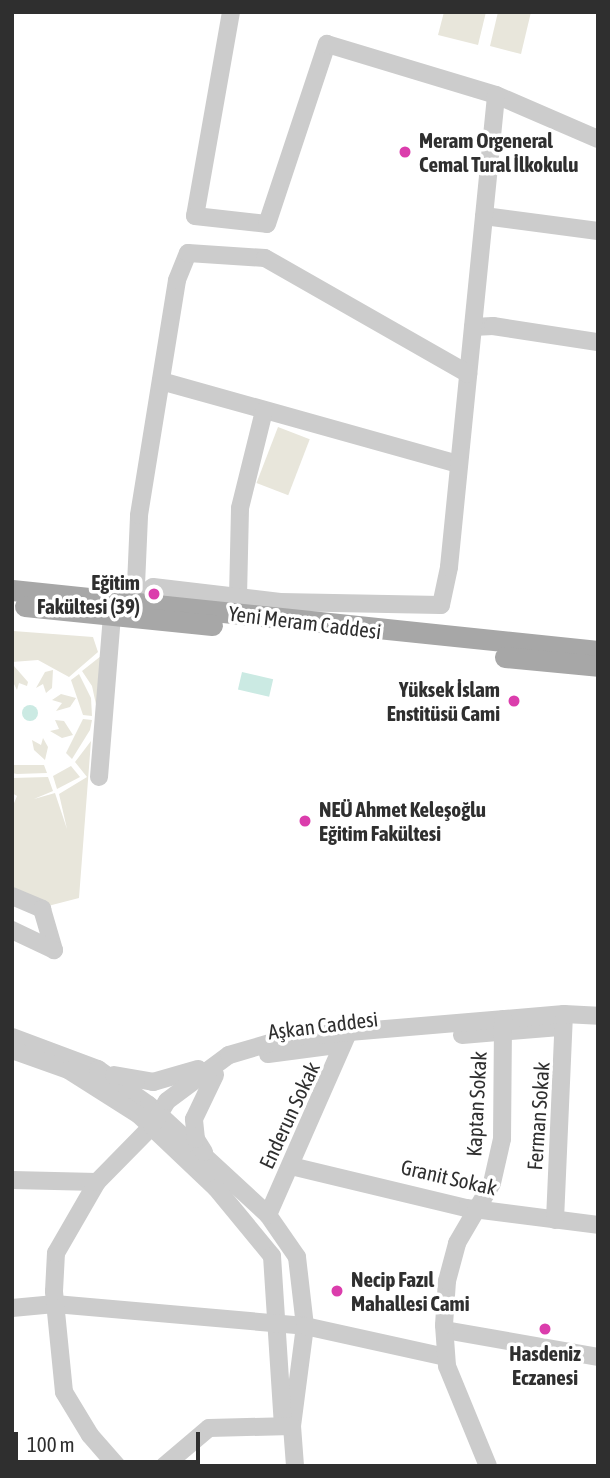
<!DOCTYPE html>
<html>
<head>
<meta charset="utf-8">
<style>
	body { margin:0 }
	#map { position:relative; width:610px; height:1478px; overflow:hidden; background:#fff; font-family:"Asap Condensed",sans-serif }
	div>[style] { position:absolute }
	.green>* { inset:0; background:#e8e6db; transform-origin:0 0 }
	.water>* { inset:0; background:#cbeae3; transform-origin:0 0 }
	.round { border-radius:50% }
	.minor>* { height:18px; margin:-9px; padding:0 9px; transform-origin:9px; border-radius:9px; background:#ccc }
	.major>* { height:21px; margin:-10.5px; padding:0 10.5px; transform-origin:10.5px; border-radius:10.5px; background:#a7a7a7 }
	.dots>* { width:19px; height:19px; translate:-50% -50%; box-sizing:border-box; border:4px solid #fff; border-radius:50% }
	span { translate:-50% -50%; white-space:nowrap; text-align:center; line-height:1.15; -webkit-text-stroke:7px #fff; paint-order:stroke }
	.poi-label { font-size:21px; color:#2f2f2f; font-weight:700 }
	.left { translate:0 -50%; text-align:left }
	.right { translate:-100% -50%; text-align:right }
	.street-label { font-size:21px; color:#2f2f2f }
	.frame { position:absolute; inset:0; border:14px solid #2f2f2f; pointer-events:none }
	.scale { position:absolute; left:14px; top:1432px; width:186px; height:32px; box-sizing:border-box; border:4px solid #2f2f2f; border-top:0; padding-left:9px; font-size:21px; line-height:24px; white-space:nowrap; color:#2f2f2f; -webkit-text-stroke:5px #fff; paint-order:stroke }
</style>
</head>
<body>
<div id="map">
	<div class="green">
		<i style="clip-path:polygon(444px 12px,486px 12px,478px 45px,438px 35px)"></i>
		<i style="clip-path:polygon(498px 12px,531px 12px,521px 54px,490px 46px)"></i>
		<i style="left:278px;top:427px;width:34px;height:60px;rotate:21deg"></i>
		<i style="clip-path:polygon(13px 631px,93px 637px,98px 652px,69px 677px,38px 660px,12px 662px)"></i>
		<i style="clip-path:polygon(101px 656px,97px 709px,92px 686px,82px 671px)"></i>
		<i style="clip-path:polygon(14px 666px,28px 682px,27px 686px,19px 683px,17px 690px,12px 680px)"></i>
		<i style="clip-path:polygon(53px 670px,52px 688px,46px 693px,43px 684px,36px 688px,45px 672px)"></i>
		<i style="clip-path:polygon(79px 674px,91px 698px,92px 716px,83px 715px,71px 680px)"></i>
		<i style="clip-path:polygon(61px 694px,76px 698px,70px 707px,56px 711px,62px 703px,52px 700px)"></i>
		<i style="clip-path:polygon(83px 719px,92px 720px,90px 730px,72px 759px,66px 753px)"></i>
		<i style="clip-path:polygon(55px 720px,64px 721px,73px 735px,62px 738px,50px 731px,59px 729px)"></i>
		<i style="clip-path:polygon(43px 738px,48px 747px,45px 760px,34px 750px,32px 740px,41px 745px)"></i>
		<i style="clip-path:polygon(91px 741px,79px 898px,48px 906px,12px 890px,12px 808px,17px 796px,12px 793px,12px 778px,48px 777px,53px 791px,34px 799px,55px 793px,67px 829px,59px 794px,87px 777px,75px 762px)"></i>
		<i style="clip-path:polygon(12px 765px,44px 765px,47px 773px,17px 774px,12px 773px)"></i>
		<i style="clip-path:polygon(71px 766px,80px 777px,57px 789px,53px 776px)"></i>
	</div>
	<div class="water">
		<i style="left:242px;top:672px;width:32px;height:18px;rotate:13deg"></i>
		<i class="round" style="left:22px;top:705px;width:16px;height:16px"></i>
	</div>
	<div class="minor">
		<i style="left:231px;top:12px;width:207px;rotate:100deg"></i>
		<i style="left:195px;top:216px;width:72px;rotate:6.3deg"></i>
		<i style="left:267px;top:224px;width:190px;rotate:-71.6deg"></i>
		<i style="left:327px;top:44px;width:177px;rotate:16.8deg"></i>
		<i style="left:496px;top:95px;width:111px;rotate:23.3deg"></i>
		<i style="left:484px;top:216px;width:115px;rotate:7.5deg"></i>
		<i style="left:473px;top:327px;width:20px;rotate:-3deg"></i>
		<i style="left:493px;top:326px;width:106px;rotate:8.7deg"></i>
		<i style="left:161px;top:381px;width:309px;rotate:15.6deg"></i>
		<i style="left:238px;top:597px;width:89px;rotate:-88.7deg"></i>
		<i style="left:240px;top:508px;width:100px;rotate:-76.1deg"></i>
		<i style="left:135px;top:602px;width:23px;rotate:-40deg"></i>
		<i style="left:153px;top:587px;width:128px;rotate:6.7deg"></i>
		<i style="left:280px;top:602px;width:161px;rotate:1.1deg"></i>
		<i style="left:441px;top:605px;width:39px;rotate:-78deg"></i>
		<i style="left:449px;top:567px;width:474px;rotate:-84.3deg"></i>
		<i style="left:135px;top:608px;width:93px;rotate:-87.5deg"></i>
		<i style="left:139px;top:515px;width:238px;rotate:-80.8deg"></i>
		<i style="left:177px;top:280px;width:29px;rotate:-68deg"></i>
		<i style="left:188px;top:253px;width:77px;rotate:3.7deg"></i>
		<i style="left:265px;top:258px;width:234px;rotate:29.7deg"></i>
		<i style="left:99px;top:777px;width:163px;rotate:-85.4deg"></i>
		<i style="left:12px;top:896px;width:33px;rotate:23deg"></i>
		<i style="left:42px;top:909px;width:43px;rotate:73.7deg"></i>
		<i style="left:54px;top:950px;width:47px;rotate:-154.5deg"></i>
		<i style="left:462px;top:1035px;width:98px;rotate:-4.7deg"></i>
		<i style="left:12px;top:1037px;width:92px;rotate:20.4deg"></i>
		<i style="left:98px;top:1069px;width:62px;rotate:35.2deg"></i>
		<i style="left:149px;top:1105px;width:162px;rotate:42.7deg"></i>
		<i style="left:268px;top:1215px;width:51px;rotate:55.4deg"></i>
		<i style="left:297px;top:1257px;width:69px;rotate:83.4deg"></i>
		<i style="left:305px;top:1326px;width:101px;rotate:97.4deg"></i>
		<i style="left:292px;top:1426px;width:40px;rotate:85.7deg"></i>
		<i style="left:12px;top:1050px;width:59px;rotate:19.7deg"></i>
		<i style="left:68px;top:1070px;width:84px;rotate:32.4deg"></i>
		<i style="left:139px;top:1115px;width:106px;rotate:43.5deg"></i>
		<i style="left:216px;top:1188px;width:88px;rotate:50.5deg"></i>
		<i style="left:272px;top:1256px;width:170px;rotate:86.3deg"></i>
		<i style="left:268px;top:1054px;width:63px;rotate:-7.4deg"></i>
		<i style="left:114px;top:1075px;width:40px;rotate:10deg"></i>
		<i style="left:153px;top:1082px;width:47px;rotate:-16.1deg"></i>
		<i style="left:204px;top:1152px;width:15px;rotate:-122deg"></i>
		<i style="left:196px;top:1139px;width:20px;rotate:-96deg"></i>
		<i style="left:194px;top:1119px;width:49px;rotate:-64.5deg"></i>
		<i style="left:291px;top:1166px;width:180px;rotate:13.5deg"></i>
		<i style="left:466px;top:1208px;width:133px;rotate:7.3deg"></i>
		<i style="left:12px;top:1180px;width:85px;rotate:1.3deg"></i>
		<i style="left:268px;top:1215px;width:199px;rotate:-66.3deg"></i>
		<i style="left:555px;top:1220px;width:203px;rotate:-87.5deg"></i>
		<i style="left:12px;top:1308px;width:43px;rotate:-5.3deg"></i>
		<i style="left:55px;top:1304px;width:251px;rotate:5deg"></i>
		<i style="left:305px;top:1326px;width:144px;rotate:12.4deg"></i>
		<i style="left:445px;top:1330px;width:155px;rotate:10deg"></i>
		<i style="left:117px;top:1466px;width:41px;rotate:-131.1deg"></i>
		<i style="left:90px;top:1435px;width:50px;rotate:-121.2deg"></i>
		<i style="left:64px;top:1392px;width:101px;rotate:-95.7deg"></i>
		<i style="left:54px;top:1291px;width:38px;rotate:-87deg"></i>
		<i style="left:56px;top:1253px;width:82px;rotate:-60deg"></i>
		<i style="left:97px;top:1182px;width:78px;rotate:-45.5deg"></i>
		<i style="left:152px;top:1126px;width:29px;rotate:-59deg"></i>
		<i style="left:167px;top:1101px;width:77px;rotate:-36.6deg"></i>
		<i style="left:229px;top:1055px;width:64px;rotate:-16.4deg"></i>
		<i style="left:290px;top:1037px;width:275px;rotate:-4.8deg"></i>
		<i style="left:564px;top:1014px;width:34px;rotate:3deg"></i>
		<i style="left:164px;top:1466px;width:59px;rotate:-40.2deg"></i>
		<i style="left:209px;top:1428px;width:83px;rotate:-1.4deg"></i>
		<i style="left:488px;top:1466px;width:108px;rotate:-112.3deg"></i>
		<i style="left:447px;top:1366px;width:41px;rotate:-94.2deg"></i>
		<i style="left:444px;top:1325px;width:44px;rotate:-86.1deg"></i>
		<i style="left:447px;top:1281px;width:39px;rotate:-75deg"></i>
		<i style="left:457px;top:1243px;width:69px;rotate:-59.7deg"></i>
		<i style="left:492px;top:1183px;width:45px;rotate:-77.2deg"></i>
		<i style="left:502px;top:1139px;width:120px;rotate:-89.5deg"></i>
	</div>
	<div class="major">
		<i style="left:12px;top:590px;width:589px;rotate:5.94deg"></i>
		<i style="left:25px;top:606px;width:188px;rotate:5.8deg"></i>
		<i style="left:505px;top:657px;width:93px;rotate:5.5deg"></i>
	</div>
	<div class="dots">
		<i style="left:405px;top:152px;background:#db3dac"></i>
		<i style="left:154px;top:594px;background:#db3dac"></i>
		<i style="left:514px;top:701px;background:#db3dac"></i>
		<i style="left:305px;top:821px;background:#db3dac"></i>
		<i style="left:337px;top:1291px;background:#db3dac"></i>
		<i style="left:545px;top:1329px;background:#db3dac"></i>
	</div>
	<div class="poi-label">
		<span class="left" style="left:419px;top:152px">Meram Orgeneral<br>Cemal Tural İlkokulu</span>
		<span class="right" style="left:140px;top:594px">Eğitim<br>Fakültesi (39)</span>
		<span class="right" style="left:500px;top:701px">Yüksek İslam<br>Enstitüsü Cami</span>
		<span class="left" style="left:319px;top:821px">NEÜ Ahmet Keleşoğlu<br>Eğitim Fakültesi</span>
		<span class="left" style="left:351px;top:1291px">Necip Fazıl<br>Mahallesi Cami</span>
		<span style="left:545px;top:1365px">Hasdeniz<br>Eczanesi</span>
	</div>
	<div class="street-label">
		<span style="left:305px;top:622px;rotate:7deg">Yeni Meram Caddesi</span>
		<span style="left:323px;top:1025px;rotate:-7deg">Aşkan Caddesi</span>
		<span style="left:476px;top:1104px;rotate:-87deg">Kaptan Sokak</span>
		<span style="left:289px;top:1115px;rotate:-65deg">Enderun Sokak</span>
		<span style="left:538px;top:1116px;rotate:-86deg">Ferman Sokak</span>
		<span style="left:449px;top:1177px;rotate:13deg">Granit Sokak</span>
	</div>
	<div class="frame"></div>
	<div class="scale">100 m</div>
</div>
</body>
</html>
